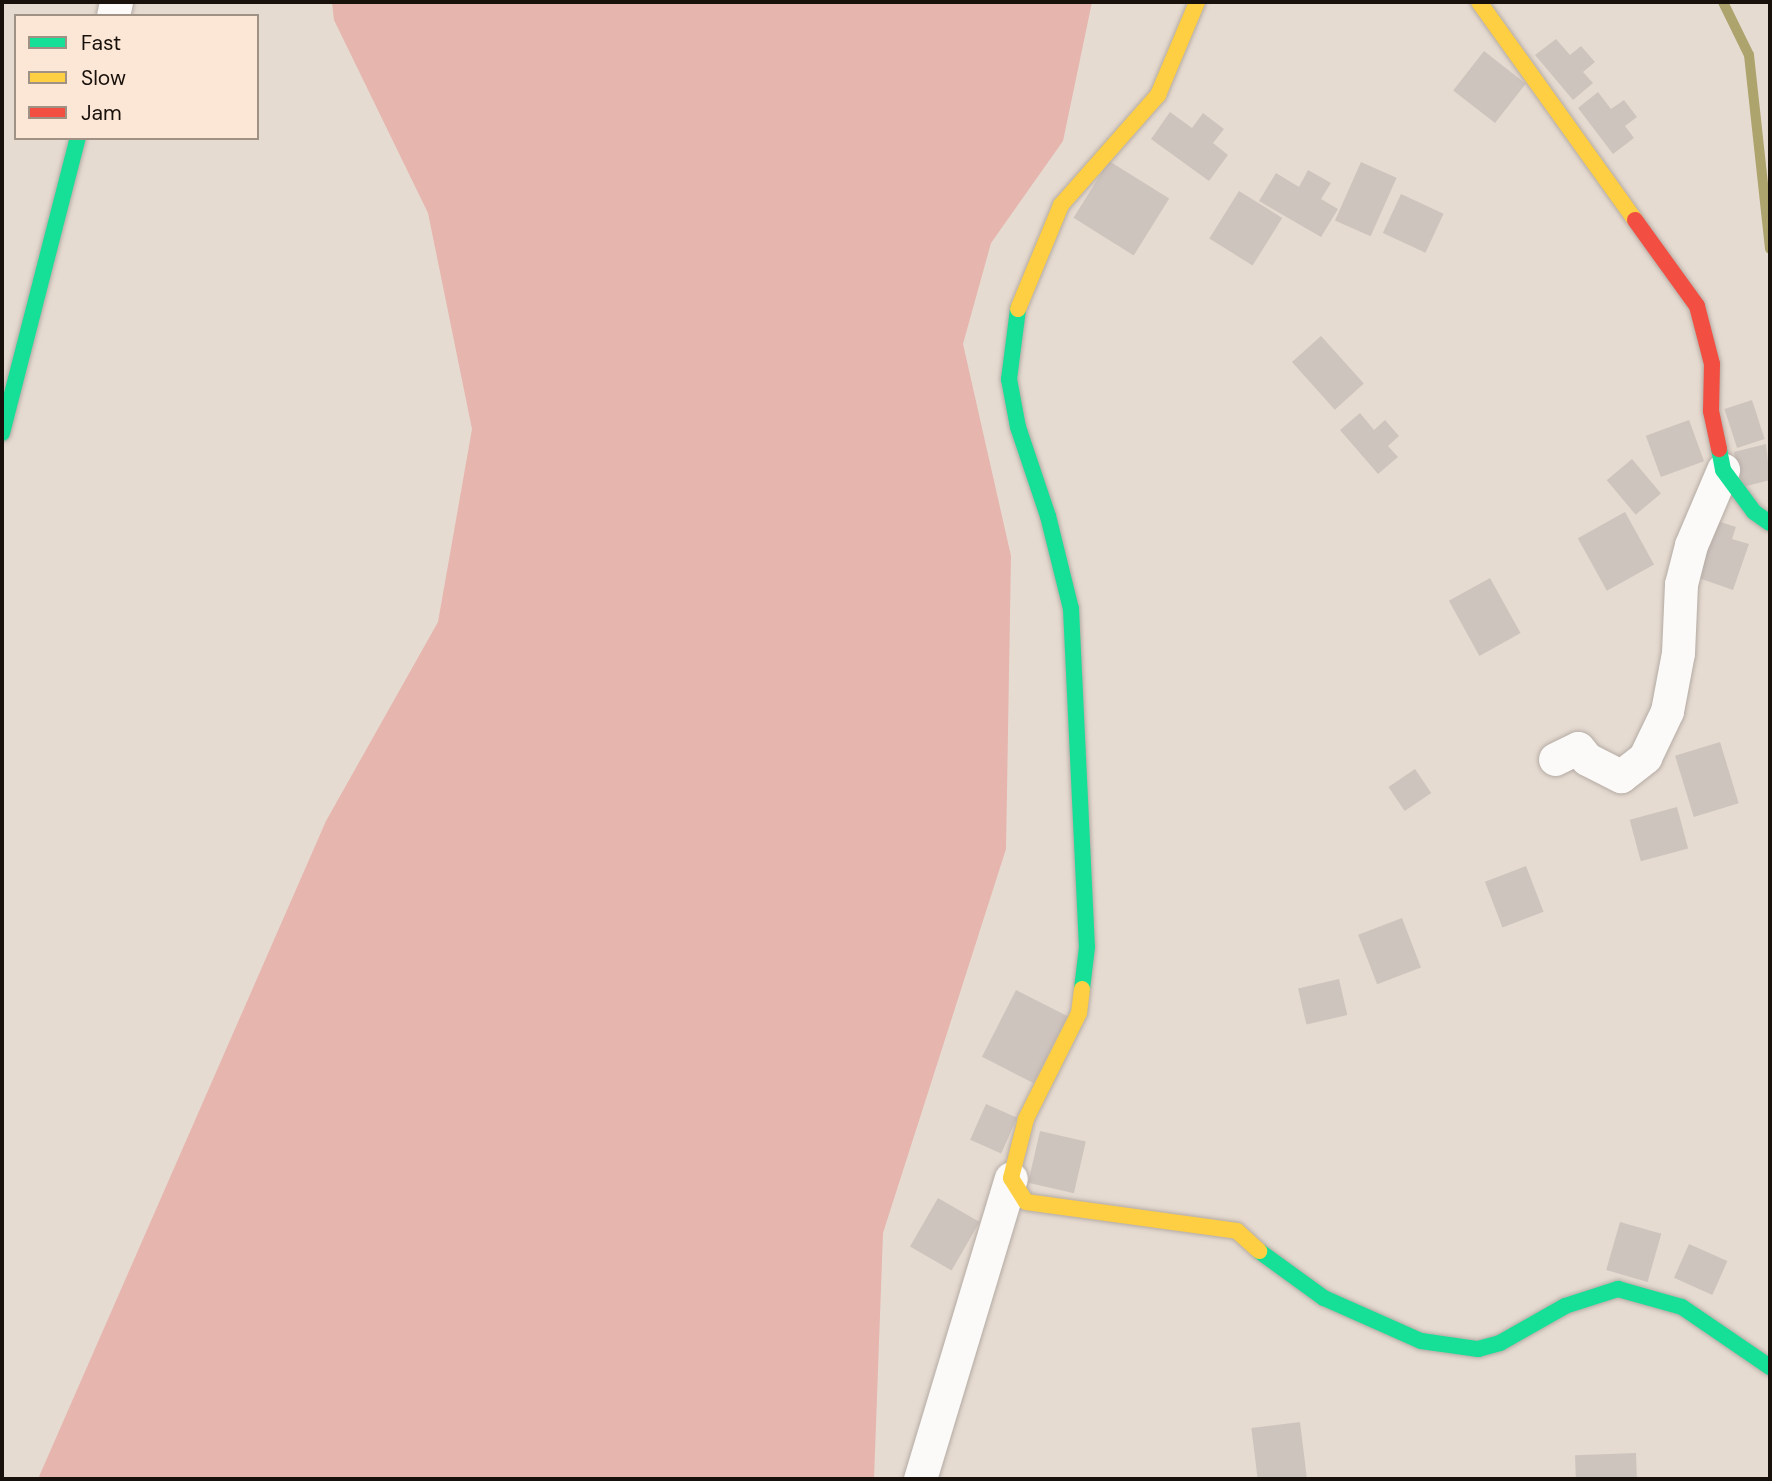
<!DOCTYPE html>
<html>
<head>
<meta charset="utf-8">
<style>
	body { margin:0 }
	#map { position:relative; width:1772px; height:1481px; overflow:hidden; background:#e6dbd1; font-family:"DM Sans",sans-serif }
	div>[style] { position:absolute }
	.forest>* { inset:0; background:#e5b5ae }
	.stream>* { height:10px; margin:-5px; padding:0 5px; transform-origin:5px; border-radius:5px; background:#ada36d }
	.building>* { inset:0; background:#cec4be; transform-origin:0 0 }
	.roads { filter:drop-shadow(0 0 2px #b4aba4) drop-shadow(0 0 2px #b4aba4) }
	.street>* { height:33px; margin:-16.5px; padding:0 16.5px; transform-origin:16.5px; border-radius:16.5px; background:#fbfaf8 }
	.fast>* { height:16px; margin:-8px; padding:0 8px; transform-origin:8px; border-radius:8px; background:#16e098 }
	.slow>* { height:16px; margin:-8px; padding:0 8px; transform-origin:8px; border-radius:8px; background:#ffcf43 }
	.jam>* { height:16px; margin:-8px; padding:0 8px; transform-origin:8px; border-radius:8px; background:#f24e42 }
	span { translate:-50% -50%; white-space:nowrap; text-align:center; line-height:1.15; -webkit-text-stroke:7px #fce7d6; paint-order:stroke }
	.frame { position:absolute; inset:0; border:4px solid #17100b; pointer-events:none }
	.legend { position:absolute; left:14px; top:14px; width:245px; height:126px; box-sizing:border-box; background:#fce7d6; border:2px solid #a09185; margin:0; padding:9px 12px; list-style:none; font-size:21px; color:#17100b }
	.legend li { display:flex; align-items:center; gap:14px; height:35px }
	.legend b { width:35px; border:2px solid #a09185 }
</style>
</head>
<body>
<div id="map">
	<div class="forest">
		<i style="clip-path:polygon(332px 2px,1092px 2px,1063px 141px,991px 243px,963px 344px,1011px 556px,1006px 849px,883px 1233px,874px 1479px,38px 1479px,326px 821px,438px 622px,472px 429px,428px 213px,334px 20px)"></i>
	</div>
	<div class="stream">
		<i style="left:1723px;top:2px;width:59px;rotate:63.9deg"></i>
		<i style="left:1749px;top:55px;width:195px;rotate:83.8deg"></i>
	</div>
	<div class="building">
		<i style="clip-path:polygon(1556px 39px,1570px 55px,1581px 46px,1595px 62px,1583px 72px,1593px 83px,1573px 100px,1535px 55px)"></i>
		<i style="left:1484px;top:51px;width:53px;height:50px;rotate:38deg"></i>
		<i style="clip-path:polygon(1598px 92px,1611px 109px,1624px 100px,1637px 117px,1625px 126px,1634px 138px,1613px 154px,1578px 108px)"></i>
		<i style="clip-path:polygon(1170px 112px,1192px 128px,1203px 113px,1224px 129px,1213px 143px,1228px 155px,1209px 181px,1151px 139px)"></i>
		<i style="left:1109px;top:161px;width:71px;height:67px;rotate:32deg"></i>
		<i style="left:1361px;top:162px;width:39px;height:64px;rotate:24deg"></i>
		<i style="clip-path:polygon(1308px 170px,1331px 183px,1321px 199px,1338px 209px,1321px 237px,1259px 201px,1276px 173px,1299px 187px)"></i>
		<i style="left:1239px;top:191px;width:51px;height:56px;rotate:32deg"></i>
		<i style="left:1401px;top:194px;width:47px;height:43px;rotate:25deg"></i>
		<i style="left:1321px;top:336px;width:64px;height:39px;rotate:48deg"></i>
		<i style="left:1752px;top:400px;width:41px;height:29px;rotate:72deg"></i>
		<i style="clip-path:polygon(1360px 413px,1374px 430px,1385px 420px,1399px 436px,1388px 446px,1398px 457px,1378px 474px,1340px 430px)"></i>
		<i style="left:1689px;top:420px;width:44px;height:46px;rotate:70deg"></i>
		<i style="clip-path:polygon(1766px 444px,1770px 480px,1743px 487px,1734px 452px)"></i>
		<i style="left:1632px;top:459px;width:45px;height:33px;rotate:50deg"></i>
		<i style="left:1625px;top:512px;width:60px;height:54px;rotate:61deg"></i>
		<i style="clip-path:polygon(1711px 519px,1736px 527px,1732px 539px,1749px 544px,1733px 590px,1693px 576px)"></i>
		<i style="left:1490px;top:578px;width:63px;height:47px;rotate:61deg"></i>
		<i style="left:1720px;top:742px;width:64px;height:47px;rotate:73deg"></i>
		<i style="left:1415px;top:769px;width:29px;height:32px;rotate:56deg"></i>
		<i style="left:1677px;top:807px;width:43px;height:49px;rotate:75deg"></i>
		<i style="left:1526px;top:866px;width:49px;height:44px;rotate:69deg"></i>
		<i style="left:1402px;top:918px;width:53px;height:47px;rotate:69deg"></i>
		<i style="left:1339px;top:979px;width:37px;height:42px;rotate:77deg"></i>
		<i style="left:1016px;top:990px;width:58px;height:75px;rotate:27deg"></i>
		<i style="left:986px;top:1104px;width:34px;height:39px;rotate:24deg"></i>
		<i style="left:1040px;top:1131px;width:47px;height:53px;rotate:13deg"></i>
		<i style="left:938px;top:1198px;width:48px;height:56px;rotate:30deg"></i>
		<i style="left:1620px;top:1222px;width:43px;height:50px;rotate:16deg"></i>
		<i style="left:1689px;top:1244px;width:42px;height:37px;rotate:24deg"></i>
		<i style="left:1300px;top:1422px;width:56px;height:49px;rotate:83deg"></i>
		<i style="left:1636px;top:1453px;width:26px;height:61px;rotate:88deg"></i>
	</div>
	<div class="roads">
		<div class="street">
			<i style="left:113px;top:16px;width:14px;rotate:-78deg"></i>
			<i style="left:1555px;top:759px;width:25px;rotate:-26deg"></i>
			<i style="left:1578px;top:748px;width:14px;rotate:51deg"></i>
			<i style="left:1587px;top:759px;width:38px;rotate:27deg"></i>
			<i style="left:1621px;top:776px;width:31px;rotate:-38deg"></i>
			<i style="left:1645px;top:757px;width:51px;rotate:-64.4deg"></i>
			<i style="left:1667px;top:711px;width:59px;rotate:-79.3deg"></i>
			<i style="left:1678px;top:653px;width:69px;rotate:-87.5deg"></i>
			<i style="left:1681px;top:584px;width:40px;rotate:-75.6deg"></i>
			<i style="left:1691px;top:545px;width:82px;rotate:-66.9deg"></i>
			<i style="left:920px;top:1479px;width:314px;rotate:-73.2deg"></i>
		</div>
		<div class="fast">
			<i style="left:1018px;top:309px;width:71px;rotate:97.3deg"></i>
			<i style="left:1009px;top:379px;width:49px;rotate:79.4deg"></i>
			<i style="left:1018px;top:427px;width:94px;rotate:71.4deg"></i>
			<i style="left:1048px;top:516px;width:96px;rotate:76.1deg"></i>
			<i style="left:1071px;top:609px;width:338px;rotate:87.3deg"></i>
			<i style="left:1087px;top:947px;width:42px;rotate:96.8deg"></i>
			<i style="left:2px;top:433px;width:305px;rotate:-75.6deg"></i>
			<i style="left:1719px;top:449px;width:21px;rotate:79deg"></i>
			<i style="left:1723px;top:470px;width:52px;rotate:53.6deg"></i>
			<i style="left:1754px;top:512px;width:19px;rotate:35deg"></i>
			<i style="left:1259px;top:1251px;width:80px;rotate:35.9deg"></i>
			<i style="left:1324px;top:1298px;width:106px;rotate:23.9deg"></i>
			<i style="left:1421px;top:1341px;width:58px;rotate:8deg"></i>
			<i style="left:1478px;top:1349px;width:23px;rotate:-15deg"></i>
			<i style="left:1500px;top:1343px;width:75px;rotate:-29.6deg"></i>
			<i style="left:1565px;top:1306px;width:56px;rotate:-17.8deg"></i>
			<i style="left:1618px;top:1289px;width:66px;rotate:15.7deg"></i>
			<i style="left:1682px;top:1307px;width:107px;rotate:34.3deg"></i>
		</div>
		<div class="slow">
			<i style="left:1479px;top:2px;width:268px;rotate:54.4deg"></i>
			<i style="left:1018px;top:309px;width:113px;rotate:-67.5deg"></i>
			<i style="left:1061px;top:205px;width:147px;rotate:-48.6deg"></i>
			<i style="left:1158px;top:95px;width:101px;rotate:-67.2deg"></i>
			<i style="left:1082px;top:989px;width:24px;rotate:97deg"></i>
			<i style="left:1079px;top:1013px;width:119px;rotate:116.6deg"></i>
			<i style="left:1026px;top:1119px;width:61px;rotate:104.3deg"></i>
			<i style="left:1011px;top:1178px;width:28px;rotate:58deg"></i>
			<i style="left:1026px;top:1202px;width:213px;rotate:7.8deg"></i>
			<i style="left:1237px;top:1231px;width:30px;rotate:42deg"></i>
		</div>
		<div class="jam">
			<i style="left:1635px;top:220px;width:106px;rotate:54.2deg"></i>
			<i style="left:1697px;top:306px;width:60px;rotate:75.5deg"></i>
			<i style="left:1712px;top:364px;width:47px;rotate:91.2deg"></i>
			<i style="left:1711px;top:411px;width:39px;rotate:78deg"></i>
		</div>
	</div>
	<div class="frame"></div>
	<ul class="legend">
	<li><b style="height:9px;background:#16e098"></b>Fast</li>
	<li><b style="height:9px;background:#ffcf43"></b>Slow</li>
	<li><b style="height:9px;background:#f24e42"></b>Jam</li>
	</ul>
</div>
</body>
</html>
